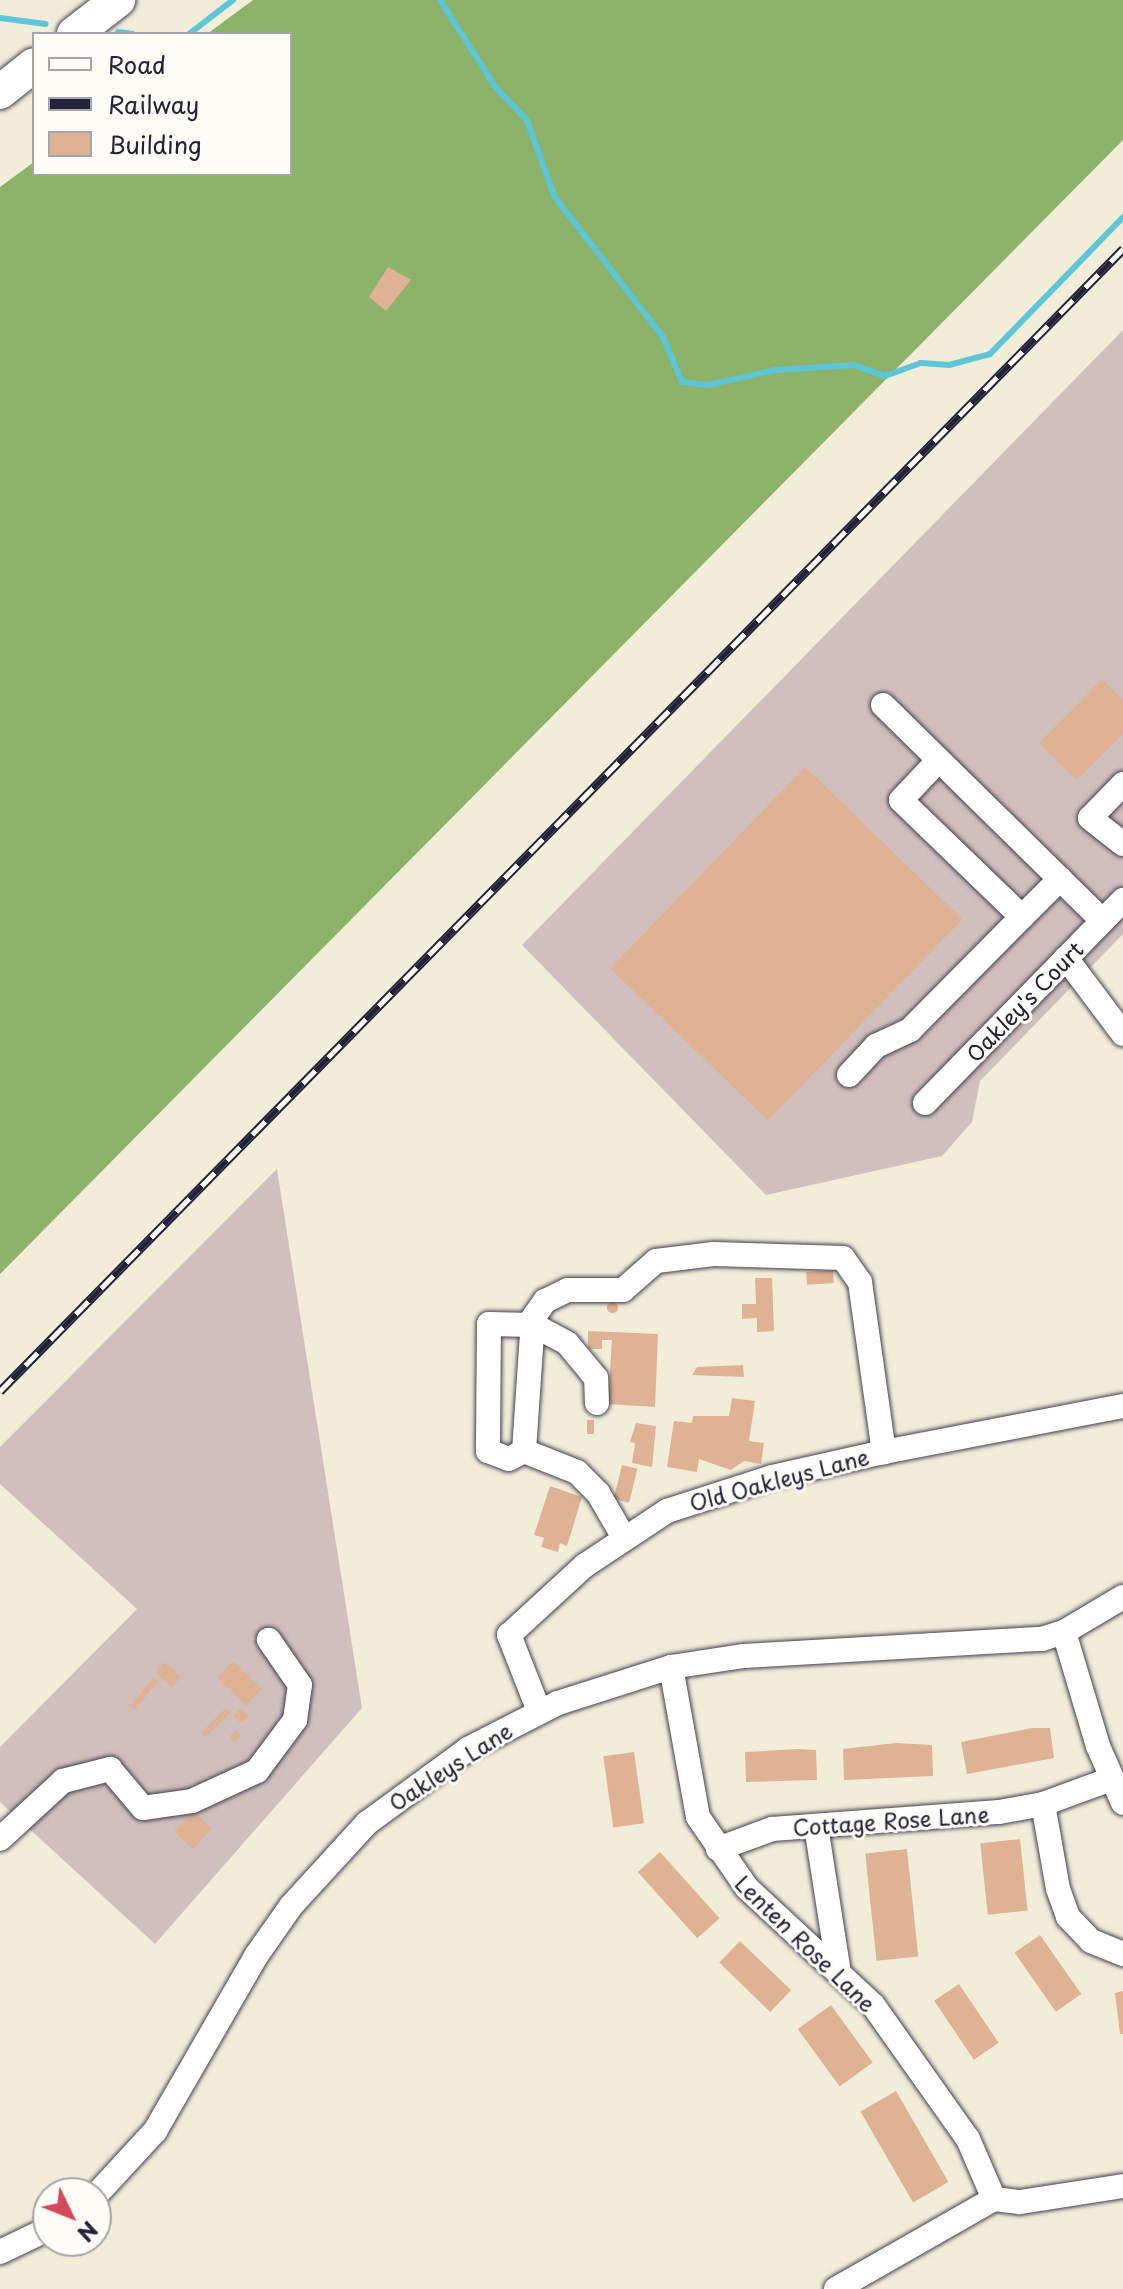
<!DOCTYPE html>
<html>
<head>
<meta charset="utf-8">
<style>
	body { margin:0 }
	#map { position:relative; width:1123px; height:2289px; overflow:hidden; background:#f2edd8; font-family:"Playpen Sans",sans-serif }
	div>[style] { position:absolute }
	.industrial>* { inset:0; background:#d1bfbd }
	.forest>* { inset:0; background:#8cb369 }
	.stream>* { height:6px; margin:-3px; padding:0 3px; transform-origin:3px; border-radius:3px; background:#5dc7d7 }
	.building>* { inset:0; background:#deb292; transform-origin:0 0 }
	.round { border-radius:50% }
	.roads { filter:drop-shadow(0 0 2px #414053) drop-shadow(0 0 2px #414053) }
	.minor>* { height:24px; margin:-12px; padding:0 12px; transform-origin:12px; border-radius:12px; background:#fff }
	.highway>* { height:34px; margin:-17px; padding:0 17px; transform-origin:17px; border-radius:17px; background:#fff }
	.rail>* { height:9px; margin-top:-4.5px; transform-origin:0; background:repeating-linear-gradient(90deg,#fdfcf7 0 18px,#22223b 0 36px); box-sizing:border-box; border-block:2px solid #22223b }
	span { translate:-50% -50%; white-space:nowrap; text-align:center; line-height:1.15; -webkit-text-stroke:6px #fdfcf7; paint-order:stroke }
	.street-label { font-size:22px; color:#22223b }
	.legend { position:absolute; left:32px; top:32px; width:260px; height:144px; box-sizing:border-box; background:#fdfcf7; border:2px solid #a5a5ac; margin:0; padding:10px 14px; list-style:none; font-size:24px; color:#22223b }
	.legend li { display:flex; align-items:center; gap:16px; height:40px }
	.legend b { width:40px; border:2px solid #a5a5ac }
	.north { position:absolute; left:32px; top:2177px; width:80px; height:80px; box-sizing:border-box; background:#fdfcf7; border:2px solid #a5a5ac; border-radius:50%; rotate:133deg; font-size:22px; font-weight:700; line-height:32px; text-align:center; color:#22223b }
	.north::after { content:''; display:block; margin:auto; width:28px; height:36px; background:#d1495b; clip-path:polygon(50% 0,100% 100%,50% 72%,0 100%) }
</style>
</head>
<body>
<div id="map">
	<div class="industrial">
		<i style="clip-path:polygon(1123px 330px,1123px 934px,980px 1081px,972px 1122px,942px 1156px,766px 1195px,522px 945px)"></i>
		<i style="clip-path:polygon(277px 1169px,362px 1708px,155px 1944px,0 1802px,0 1747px,137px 1609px,0 1484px,0 1447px)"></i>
	</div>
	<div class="forest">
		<i style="clip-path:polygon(253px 0,1123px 0,1123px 140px,0 1274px,0 187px,34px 162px,34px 174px,290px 174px,290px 34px,207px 34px)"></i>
	</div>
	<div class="stream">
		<i style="left:440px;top:0;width:104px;rotate:57.5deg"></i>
		<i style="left:496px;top:88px;width:45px;rotate:45.9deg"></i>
		<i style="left:527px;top:120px;width:81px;rotate:70.4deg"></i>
		<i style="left:554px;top:196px;width:178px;rotate:52.3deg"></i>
		<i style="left:663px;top:337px;width:49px;rotate:67.1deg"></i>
		<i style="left:682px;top:382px;width:26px;rotate:7deg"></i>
		<i style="left:708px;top:385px;width:69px;rotate:-12.6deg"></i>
		<i style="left:775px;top:370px;width:79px;rotate:-3.6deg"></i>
		<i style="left:854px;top:365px;width:33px;rotate:20deg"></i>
		<i style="left:885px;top:376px;width:38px;rotate:-20deg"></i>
		<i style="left:921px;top:363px;width:28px;rotate:4deg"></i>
		<i style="left:949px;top:365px;width:42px;rotate:-15deg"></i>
		<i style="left:990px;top:354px;width:191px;rotate:-45.8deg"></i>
		<i style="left:0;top:18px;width:46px;rotate:7.4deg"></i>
		<i style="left:118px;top:32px;width:15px;rotate:8deg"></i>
		<i style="left:189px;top:34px;width:56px;rotate:-37.7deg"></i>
	</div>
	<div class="building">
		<i style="clip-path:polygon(388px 267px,411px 280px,386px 311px,369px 297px)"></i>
		<i style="clip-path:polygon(1102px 679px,1123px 700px,1123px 734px,1077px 780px,1039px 743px)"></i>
		<i style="left:805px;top:767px;width:219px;height:280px;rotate:44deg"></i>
		<i style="left:833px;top:1270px;width:13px;height:27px;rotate:86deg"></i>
		<i style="clip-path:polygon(755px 1278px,772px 1278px,774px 1331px,757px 1332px,757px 1318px,742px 1319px,742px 1304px,756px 1304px)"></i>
		<i class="round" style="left:606.5px;top:1301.5px;width:11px;height:11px"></i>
		<i style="clip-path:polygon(588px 1331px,658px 1334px,655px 1407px,608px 1404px,612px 1340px,602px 1340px,602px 1349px,588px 1349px)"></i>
		<i style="clip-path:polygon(743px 1365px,744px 1377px,692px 1375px,697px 1367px)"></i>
		<i style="clip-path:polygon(732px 1398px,755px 1401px,749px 1441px,764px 1443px,761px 1464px,744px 1461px,731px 1470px,699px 1459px,697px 1472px,667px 1467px,674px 1421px,692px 1423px,693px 1416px,729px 1416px)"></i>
		<i style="left:587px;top:1420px;width:7px;height:14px"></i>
		<i style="clip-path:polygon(636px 1423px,656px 1426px,652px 1467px,632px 1463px,635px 1443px,630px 1442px)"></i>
		<i style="left:622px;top:1465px;width:16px;height:35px;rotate:14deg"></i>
		<i style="clip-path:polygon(550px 1486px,582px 1497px,567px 1546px,560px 1543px,558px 1552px,541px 1547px,544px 1538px,534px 1535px)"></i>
		<i style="left:233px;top:1661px;width:40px;height:23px;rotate:44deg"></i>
		<i style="left:165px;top:1662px;width:22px;height:14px;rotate:43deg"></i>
		<i style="left:153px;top:1678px;width:6px;height:36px;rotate:39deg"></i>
		<i style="left:226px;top:1708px;width:6px;height:35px;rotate:45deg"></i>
		<i style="left:241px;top:1708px;width:11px;height:11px;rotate:45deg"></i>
		<i style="clip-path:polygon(1032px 1728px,1050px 1728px,1054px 1758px,967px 1774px,961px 1742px)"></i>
		<i style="left:236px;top:1730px;width:7px;height:10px;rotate:45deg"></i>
		<i style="clip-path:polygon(896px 1743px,932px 1745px,933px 1776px,844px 1780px,843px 1749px)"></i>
		<i style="clip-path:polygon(798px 1749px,816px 1750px,817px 1780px,746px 1782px,745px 1752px)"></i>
		<i style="left:634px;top:1752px;width:72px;height:31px;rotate:82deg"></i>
		<i style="left:193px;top:1811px;width:26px;height:28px;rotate:43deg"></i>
		<i style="left:1020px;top:1839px;width:72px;height:40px;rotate:84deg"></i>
		<i style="left:907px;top:1849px;width:108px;height:42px;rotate:84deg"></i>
		<i style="left:660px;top:1852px;width:89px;height:30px;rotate:48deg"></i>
		<i style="left:1040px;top:1935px;width:72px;height:31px;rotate:55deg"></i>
		<i style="left:740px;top:1941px;width:71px;height:30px;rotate:44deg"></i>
		<i style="left:959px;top:1984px;width:71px;height:30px;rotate:56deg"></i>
		<i style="clip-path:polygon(1123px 1991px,1123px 2034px,1120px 2034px,1115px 1993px)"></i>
		<i style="left:831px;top:2005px;width:71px;height:41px;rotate:54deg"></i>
		<i style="left:896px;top:2091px;width:105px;height:41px;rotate:60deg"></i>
	</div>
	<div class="roads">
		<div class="minor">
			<i style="left:883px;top:705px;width:308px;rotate:44.5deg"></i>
			<i style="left:1123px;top:784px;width:47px;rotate:134.1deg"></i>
			<i style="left:1090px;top:818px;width:42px;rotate:38.2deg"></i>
			<i style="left:1022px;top:917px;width:54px;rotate:-45deg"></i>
			<i style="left:1066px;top:958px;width:95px;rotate:53.1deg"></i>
			<i style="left:849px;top:1075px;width:40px;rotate:-47deg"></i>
			<i style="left:876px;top:1046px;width:38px;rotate:-25deg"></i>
			<i style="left:910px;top:1030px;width:159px;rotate:-45.3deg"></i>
			<i style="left:1022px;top:917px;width:168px;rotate:-136deg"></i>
			<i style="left:901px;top:800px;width:55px;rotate:-46.5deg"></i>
			<i style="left:925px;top:1103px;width:284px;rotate:-45.7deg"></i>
			<i style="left:597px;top:1403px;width:25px;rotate:-92deg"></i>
			<i style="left:596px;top:1378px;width:45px;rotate:-129.6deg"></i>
			<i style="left:567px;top:1343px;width:38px;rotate:-152deg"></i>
			<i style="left:533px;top:1325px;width:44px;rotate:-178.7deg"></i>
			<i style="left:489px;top:1324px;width:127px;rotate:90.5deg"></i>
			<i style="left:488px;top:1451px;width:22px;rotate:21deg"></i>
			<i style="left:509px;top:1459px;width:17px;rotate:-28deg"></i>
			<i style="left:524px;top:1451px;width:57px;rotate:21.6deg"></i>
			<i style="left:577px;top:1472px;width:30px;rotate:45deg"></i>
			<i style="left:598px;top:1493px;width:50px;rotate:59.8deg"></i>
			<i style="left:524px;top:1451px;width:133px;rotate:-86.1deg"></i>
			<i style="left:533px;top:1318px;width:21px;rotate:-55deg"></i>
			<i style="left:545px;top:1301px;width:25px;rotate:-26deg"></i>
			<i style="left:568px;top:1290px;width:55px"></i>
			<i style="left:623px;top:1290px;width:44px;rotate:-41.3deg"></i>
			<i style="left:656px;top:1261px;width:58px;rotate:-6.9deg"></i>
			<i style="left:714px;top:1254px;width:129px;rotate:1.8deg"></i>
			<i style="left:843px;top:1258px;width:29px;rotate:55deg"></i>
			<i style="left:860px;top:1282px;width:172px;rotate:82deg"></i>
			<i style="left:1064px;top:1632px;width:119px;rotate:73.4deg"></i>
			<i style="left:1098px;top:1746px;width:62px;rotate:66.3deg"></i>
			<i style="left:671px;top:1667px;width:152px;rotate:79.8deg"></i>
			<i style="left:698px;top:1817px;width:86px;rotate:55.4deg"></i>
			<i style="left:747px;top:1888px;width:172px;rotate:42.9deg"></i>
			<i style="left:873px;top:2005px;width:164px;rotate:54.7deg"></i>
			<i style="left:968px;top:2139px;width:65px;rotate:66.6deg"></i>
			<i style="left:539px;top:1711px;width:82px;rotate:-111.5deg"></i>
			<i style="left:509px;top:1635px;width:102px;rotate:-42.6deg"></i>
			<i style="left:584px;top:1566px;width:100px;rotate:-33.5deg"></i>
			<i style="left:667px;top:1511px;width:110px;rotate:-17.9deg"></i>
			<i style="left:772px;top:1477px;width:115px;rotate:-12.6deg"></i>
			<i style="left:884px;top:1452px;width:243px;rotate:-10.9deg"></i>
			<i style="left:1043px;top:1804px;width:86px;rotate:80deg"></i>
			<i style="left:1058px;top:1889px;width:30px;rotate:70deg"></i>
			<i style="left:1068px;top:1917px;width:33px;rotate:46deg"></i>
			<i style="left:1091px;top:1941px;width:35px;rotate:22deg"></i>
			<i style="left:816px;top:1826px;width:143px;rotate:81.1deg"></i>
			<i style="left:0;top:1839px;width:86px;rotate:-42.6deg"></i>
			<i style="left:63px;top:1781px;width:49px;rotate:-14.3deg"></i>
			<i style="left:110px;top:1769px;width:51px;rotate:49.8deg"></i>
			<i style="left:143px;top:1808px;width:49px;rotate:-8.1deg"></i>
			<i style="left:192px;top:1801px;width:72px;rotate:-24.8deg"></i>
			<i style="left:257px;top:1771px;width:64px;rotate:-53.3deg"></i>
			<i style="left:295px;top:1720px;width:35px;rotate:-82deg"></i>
			<i style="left:300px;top:1685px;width:55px;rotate:-124.6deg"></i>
			<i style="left:718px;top:1849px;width:58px;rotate:-20.3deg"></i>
			<i style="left:772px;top:1829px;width:228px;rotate:-4.3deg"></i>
			<i style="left:999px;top:1812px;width:45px;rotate:-10.3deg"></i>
			<i style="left:1043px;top:1804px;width:72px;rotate:-20.2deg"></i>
			<i style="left:96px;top:2195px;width:87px;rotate:-47.3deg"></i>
			<i style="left:155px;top:2131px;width:202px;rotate:-60deg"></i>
			<i style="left:256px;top:1956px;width:61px;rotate:-55deg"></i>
			<i style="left:291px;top:1906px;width:113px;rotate:-47.5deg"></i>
			<i style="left:367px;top:1823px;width:125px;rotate:-36.2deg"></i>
			<i style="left:468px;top:1749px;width:101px;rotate:-27.1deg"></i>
			<i style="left:558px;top:1703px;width:119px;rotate:-17.7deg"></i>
			<i style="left:671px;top:1667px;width:74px;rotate:-8.6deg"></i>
			<i style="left:744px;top:1656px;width:298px;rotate:-3.3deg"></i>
			<i style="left:1042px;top:1639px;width:23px;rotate:-18deg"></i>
			<i style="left:1064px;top:1632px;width:69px;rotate:-30.7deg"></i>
			<i style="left:0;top:2252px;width:53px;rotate:-25.6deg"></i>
			<i style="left:836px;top:2289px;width:182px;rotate:-29.7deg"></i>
			<i style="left:994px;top:2199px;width:26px;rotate:7deg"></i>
			<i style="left:1020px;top:2202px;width:104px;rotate:-8.8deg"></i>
		</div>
		<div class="highway">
			<i style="left:74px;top:34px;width:56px;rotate:-37.7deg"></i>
			<i style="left:0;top:92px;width:43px;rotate:-38.5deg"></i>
		</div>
	</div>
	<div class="rail">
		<i style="left:0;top:1391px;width:1602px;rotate:-45.48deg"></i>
	</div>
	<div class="street-label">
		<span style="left:1024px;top:1001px;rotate:-46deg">Oakley's Court</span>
		<span style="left:779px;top:1479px;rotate:-15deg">Old Oakleys Lane</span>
		<span style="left:450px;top:1766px;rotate:-33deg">Oakleys Lane</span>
		<span style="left:891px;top:1820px;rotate:-4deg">Cottage Rose Lane</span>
		<span style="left:806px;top:1943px;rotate:44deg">Lenten Rose Lane</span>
	</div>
	<ul class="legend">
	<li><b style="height:10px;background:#fff"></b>Road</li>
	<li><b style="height:10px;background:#22223b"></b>Railway</li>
	<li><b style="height:22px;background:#deb292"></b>Building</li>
	</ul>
	<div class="north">N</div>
</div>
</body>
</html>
